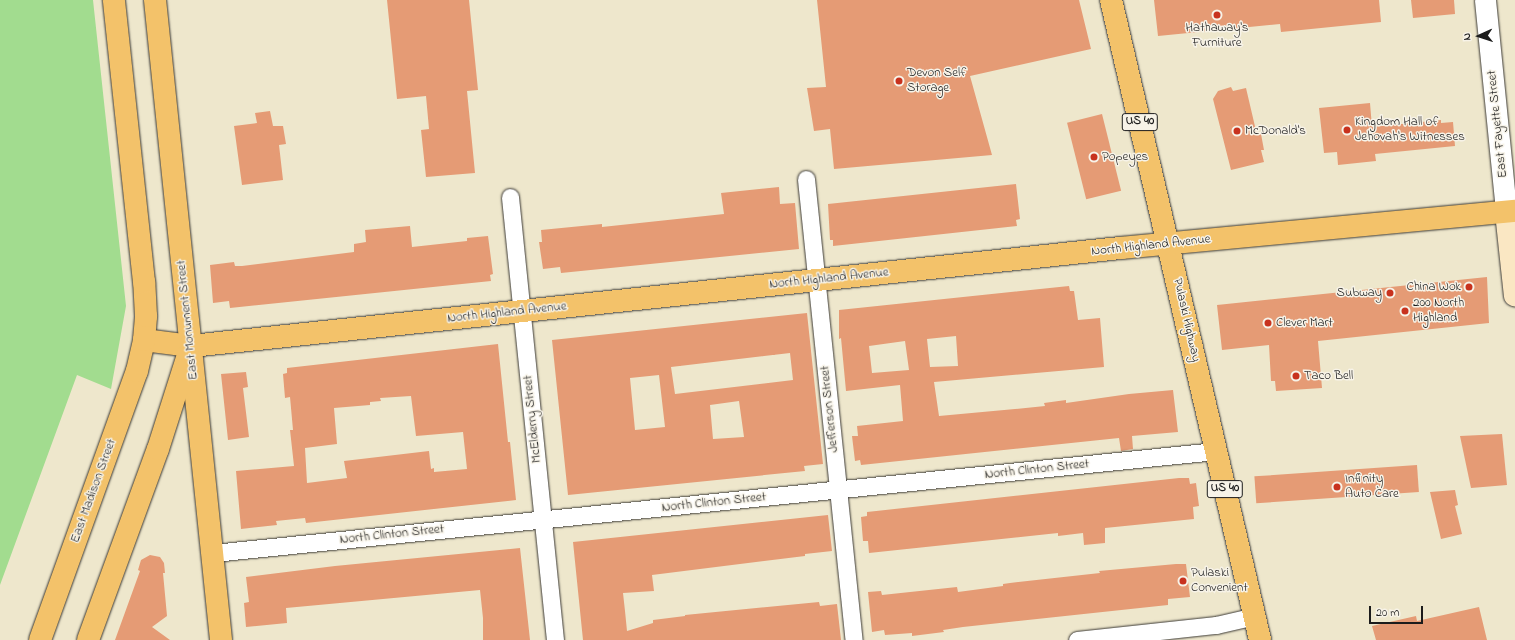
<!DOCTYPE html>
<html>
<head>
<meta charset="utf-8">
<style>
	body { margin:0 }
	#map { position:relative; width:1515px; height:640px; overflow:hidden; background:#eee7cc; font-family:"Indie Flower",sans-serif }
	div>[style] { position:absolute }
	.green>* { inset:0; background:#a2dc8f }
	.building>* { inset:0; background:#e59b75; transform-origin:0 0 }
	.roads { filter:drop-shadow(0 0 1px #3c3a36) drop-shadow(0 0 1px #3c3a36) }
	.minor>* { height:17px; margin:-8.5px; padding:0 8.5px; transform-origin:8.5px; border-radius:8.5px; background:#fff }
	.tertiary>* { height:21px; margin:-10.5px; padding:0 10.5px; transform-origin:10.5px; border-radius:10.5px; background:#fff }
	.secondary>* { height:22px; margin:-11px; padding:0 11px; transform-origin:11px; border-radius:11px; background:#fae7c3 }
	.primary>* { height:22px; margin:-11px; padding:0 11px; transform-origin:11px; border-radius:11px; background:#f3c26a }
	.dots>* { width:11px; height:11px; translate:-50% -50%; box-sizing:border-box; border:2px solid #f7f3e8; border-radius:50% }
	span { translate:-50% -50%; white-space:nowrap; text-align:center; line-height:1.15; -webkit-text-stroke:3px #f7f3e8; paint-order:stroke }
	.shield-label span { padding:1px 3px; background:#f7f3e8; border:1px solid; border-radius:3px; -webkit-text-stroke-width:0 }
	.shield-label { font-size:12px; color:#1c1c1c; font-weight:700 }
	.poi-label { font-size:13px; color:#1c1c1c }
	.left { translate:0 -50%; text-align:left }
	.right { translate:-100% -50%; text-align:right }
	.street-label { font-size:13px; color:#1c1c1c }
	.north { position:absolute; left:1459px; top:16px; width:40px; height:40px; -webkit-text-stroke:3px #f7f3e8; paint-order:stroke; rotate:267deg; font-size:11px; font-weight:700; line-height:16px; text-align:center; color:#1c1c1c }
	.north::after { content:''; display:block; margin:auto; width:14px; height:18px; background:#1c1c1c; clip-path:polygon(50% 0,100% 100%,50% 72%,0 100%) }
	.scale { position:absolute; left:1369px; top:606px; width:54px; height:18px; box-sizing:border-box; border:2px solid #1c1c1c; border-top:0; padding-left:5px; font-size:12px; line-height:14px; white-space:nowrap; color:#1c1c1c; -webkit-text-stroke:3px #f7f3e8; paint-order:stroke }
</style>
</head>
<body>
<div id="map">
	<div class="green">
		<i style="clip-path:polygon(0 0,93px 0,126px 306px,111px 389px,77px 375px,0 585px)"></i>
	</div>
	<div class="building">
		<i style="clip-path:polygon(387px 0,469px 0,478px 90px,467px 91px,475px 173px,426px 177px,421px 130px,429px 129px,426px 96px,397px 99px)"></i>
		<i style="clip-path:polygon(817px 0,1079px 0,1091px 49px,970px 76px,992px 155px,834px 169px,830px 129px,814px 131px,807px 88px,826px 87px)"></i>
		<i style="clip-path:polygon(1154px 0,1379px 0,1381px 22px,1281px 32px,1280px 24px,1158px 36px)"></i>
		<i style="clip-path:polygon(1411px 0,1454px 0,1455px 14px,1413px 18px)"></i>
		<i style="clip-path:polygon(1231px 87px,1233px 91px,1246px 88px,1257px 135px,1261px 134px,1264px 150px,1261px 150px,1264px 162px,1231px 170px,1213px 99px,1218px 91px)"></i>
		<i style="clip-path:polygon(1370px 103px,1372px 127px,1441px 120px,1441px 123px,1453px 122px,1455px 146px,1375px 154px,1376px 161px,1338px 165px,1337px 152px,1324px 153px,1319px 108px)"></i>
		<i style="clip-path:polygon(270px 111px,273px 126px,283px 126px,286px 144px,279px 145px,283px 180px,242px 185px,234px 126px,257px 123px,255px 113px)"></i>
		<i style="left:1102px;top:114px;width:79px;height:36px;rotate:76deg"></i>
		<i style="clip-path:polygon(1016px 184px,1020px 219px,1016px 220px,1017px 226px,833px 246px,833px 240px,830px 240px,828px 204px)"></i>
		<i style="clip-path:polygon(779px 187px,780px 204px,795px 203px,799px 249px,561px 273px,560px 267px,543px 269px,539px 242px,542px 242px,541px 230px,602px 224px,602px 227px,724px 214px,721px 193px)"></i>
		<i style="clip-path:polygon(410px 226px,412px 247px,467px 241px,467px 238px,488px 236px,493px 274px,490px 275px,491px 281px,230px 308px,229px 301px,213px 303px,210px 265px,234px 262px,235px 266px,242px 266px,354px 252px,354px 244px,366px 242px,365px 230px)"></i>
		<i style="clip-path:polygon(1487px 277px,1489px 323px,1318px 341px,1322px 388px,1276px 391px,1275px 381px,1271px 381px,1269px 345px,1222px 350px,1217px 305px)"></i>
		<i style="clip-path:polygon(evenodd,1069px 286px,1070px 291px,1074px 291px,1078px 320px,1100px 318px,1104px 367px,934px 382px,939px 416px,1015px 409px,1045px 406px,1044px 403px,1066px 400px,1066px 403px,1129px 394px,1173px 390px,1178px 432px,1132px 436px,1133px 449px,1121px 451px,1119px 438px,861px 465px,860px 460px,855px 461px,852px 436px,858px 436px,857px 426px,903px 421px,900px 385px,846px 391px,841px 338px,839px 339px,839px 310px,1069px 286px,956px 336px,958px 366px,930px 367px,927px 339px,956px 336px,1069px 286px,905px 341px,909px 370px,872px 373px,869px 346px,905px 341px)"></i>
		<i style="clip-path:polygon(evenodd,807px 313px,823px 464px,804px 466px,805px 471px,568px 495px,552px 340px,807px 313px,790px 353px,793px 380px,675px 394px,671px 367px,790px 353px,807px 313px,659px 375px,665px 427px,635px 430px,630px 378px,659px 375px,807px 313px,739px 401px,744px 437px,713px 439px,710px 405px,739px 401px)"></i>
		<i style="clip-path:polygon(evenodd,498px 344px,508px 442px,510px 442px,516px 500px,306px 523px,305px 518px,276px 521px,277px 525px,241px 529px,236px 471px,294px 466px,290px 430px,293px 430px,290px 397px,285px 398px,283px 374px,287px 373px,287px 368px,498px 344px,411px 396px,416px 436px,463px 432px,467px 469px,434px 472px,434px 468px,431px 469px,429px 451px,344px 461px,347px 478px,307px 483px,305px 448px,337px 444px,334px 408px,370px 405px,370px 402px,381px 401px,380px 398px,411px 396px)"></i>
		<i style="clip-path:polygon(246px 372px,248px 387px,243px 388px,249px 437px,228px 440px,221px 374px)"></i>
		<i style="clip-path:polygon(1502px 434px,1507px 485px,1471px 488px,1460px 436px)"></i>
		<i style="left:1417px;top:465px;width:27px;height:163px;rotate:86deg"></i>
		<i style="clip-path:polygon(1179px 478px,1189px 478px,1190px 484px,1196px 483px,1199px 506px,1193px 507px,1194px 519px,1105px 528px,1105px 543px,1084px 545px,1083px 533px,1058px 536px,1058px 533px,869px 553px,868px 541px,863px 541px,861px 517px,867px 516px,867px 512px)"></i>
		<i style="clip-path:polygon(1455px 490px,1458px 505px,1455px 506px,1462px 534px,1441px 539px,1430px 492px)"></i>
		<i style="clip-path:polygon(828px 515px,832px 551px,805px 554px,805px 556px,652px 575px,654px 591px,623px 593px,625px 611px,627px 631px,653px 623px,653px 620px,685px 616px,685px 615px,819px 602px,820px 606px,837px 604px,841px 640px,583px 640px,573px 542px)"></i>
		<i style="clip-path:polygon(520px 548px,530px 640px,483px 640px,483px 618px,480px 590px,286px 608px,287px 623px,246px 627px,244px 603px,249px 602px,246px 577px,335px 566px)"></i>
		<i style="clip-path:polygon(150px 555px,160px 557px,164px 563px,165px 573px,163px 573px,167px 616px,152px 627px,170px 640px,115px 640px,140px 571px,138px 570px,141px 560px)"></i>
		<i style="clip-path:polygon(1176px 564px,1186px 564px,1190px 597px,1168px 599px,1168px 605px,963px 627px,943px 630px,944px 632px,912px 636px,912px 633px,885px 635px,884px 630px,872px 632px,868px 592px,881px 591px,882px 595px,957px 587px,958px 592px,1003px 586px,1003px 584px,1010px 583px,1100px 573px,1099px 571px)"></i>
		<i style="clip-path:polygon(1479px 607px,1487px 640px,1376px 640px,1372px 626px,1416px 616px,1417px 621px)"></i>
	</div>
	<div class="roads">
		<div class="minor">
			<i style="left:806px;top:179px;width:463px;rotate:84.1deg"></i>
			<i style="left:510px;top:197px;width:445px;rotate:84.2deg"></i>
			<i style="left:213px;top:553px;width:1008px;rotate:-5.81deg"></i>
			<i style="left:1077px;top:640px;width:140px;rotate:-6.2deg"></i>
			<i style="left:1216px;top:625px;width:39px;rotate:-13deg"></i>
		</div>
		<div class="tertiary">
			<i style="left:1485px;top:0;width:213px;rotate:84.3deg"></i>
		</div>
		<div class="secondary">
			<i style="left:1506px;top:212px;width:84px;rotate:83.9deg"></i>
		</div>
		<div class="primary">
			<i style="left:155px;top:0;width:643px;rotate:84.11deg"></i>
			<i style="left:1111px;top:0;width:657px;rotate:76.89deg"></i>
			<i style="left:144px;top:340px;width:47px;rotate:7.3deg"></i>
			<i style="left:191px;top:346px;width:935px;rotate:-6.02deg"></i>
			<i style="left:1121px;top:248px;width:396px;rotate:-5.4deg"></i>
			<i style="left:40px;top:640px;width:286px;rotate:-70.2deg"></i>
			<i style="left:137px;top:371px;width:32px;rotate:-77deg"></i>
			<i style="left:144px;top:340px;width:24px;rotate:-85deg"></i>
			<i style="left:146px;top:316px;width:34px;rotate:-93deg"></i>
			<i style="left:144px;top:282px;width:284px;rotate:-96.1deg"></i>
			<i style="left:88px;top:640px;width:203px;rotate:-69.9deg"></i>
			<i style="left:158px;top:449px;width:99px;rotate:-72.3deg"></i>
		</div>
	</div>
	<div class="dots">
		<i style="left:1217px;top:15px;background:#c8321e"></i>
		<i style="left:899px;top:81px;background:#c8321e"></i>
		<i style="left:1347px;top:130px;background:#c8321e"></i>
		<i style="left:1237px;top:131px;background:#c8321e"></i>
		<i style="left:1094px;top:157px;background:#c8321e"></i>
		<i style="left:1469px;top:287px;background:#c8321e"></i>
		<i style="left:1390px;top:293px;background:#c8321e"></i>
		<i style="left:1405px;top:311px;background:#c8321e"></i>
		<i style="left:1268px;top:323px;background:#c8321e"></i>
		<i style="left:1296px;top:376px;background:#c8321e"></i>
		<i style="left:1337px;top:487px;background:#c8321e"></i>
		<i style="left:1183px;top:581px;background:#c8321e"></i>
	</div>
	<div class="shield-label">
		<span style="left:1140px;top:122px">US 40</span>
		<span style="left:1225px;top:489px">US 40</span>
	</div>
	<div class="poi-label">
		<span style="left:1217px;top:36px">Hathaway's<br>Furniture</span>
		<span class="left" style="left:907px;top:81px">Devon Self<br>Storage</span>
		<span class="left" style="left:1355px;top:130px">Kingdom Hall of<br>Jehovah's Witnesses</span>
		<span class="left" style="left:1245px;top:131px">McDonald's</span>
		<span class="left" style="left:1102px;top:157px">Popeyes</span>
		<span class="right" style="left:1461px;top:287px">China Wok</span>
		<span class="right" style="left:1382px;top:293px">Subway</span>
		<span class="left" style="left:1413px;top:311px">200 North<br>Highland</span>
		<span class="left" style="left:1276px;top:323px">Clever Mart</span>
		<span class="left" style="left:1304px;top:376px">Taco Bell</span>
		<span class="left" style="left:1345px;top:487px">Infinity<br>Auto Care</span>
		<span class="left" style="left:1191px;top:581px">Pulaski<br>Convenient</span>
	</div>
	<div class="street-label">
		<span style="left:1498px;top:124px;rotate:-96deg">East Fayette Street</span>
		<span style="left:1151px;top:246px;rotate:-6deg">North Highland Avenue</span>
		<span style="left:829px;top:279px;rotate:-6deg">North Highland Avenue</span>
		<span style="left:507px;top:313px;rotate:-6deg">North Highland Avenue</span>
		<span style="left:188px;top:320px;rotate:-96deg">East Monument Street</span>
		<span style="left:1186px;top:320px;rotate:77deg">Pulaski Highway</span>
		<span style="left:830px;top:409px;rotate:-96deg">Jefferson Street</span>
		<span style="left:533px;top:419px;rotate:-96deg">McElderry Street</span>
		<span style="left:1037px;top:470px;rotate:-6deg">North Clinton Street</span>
		<span style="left:94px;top:491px;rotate:-70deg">East Madison Street</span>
		<span style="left:714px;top:503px;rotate:-6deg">North Clinton Street</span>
		<span style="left:392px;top:535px;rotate:-6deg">North Clinton Street</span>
	</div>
	<div class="north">N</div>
	<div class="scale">20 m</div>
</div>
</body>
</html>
